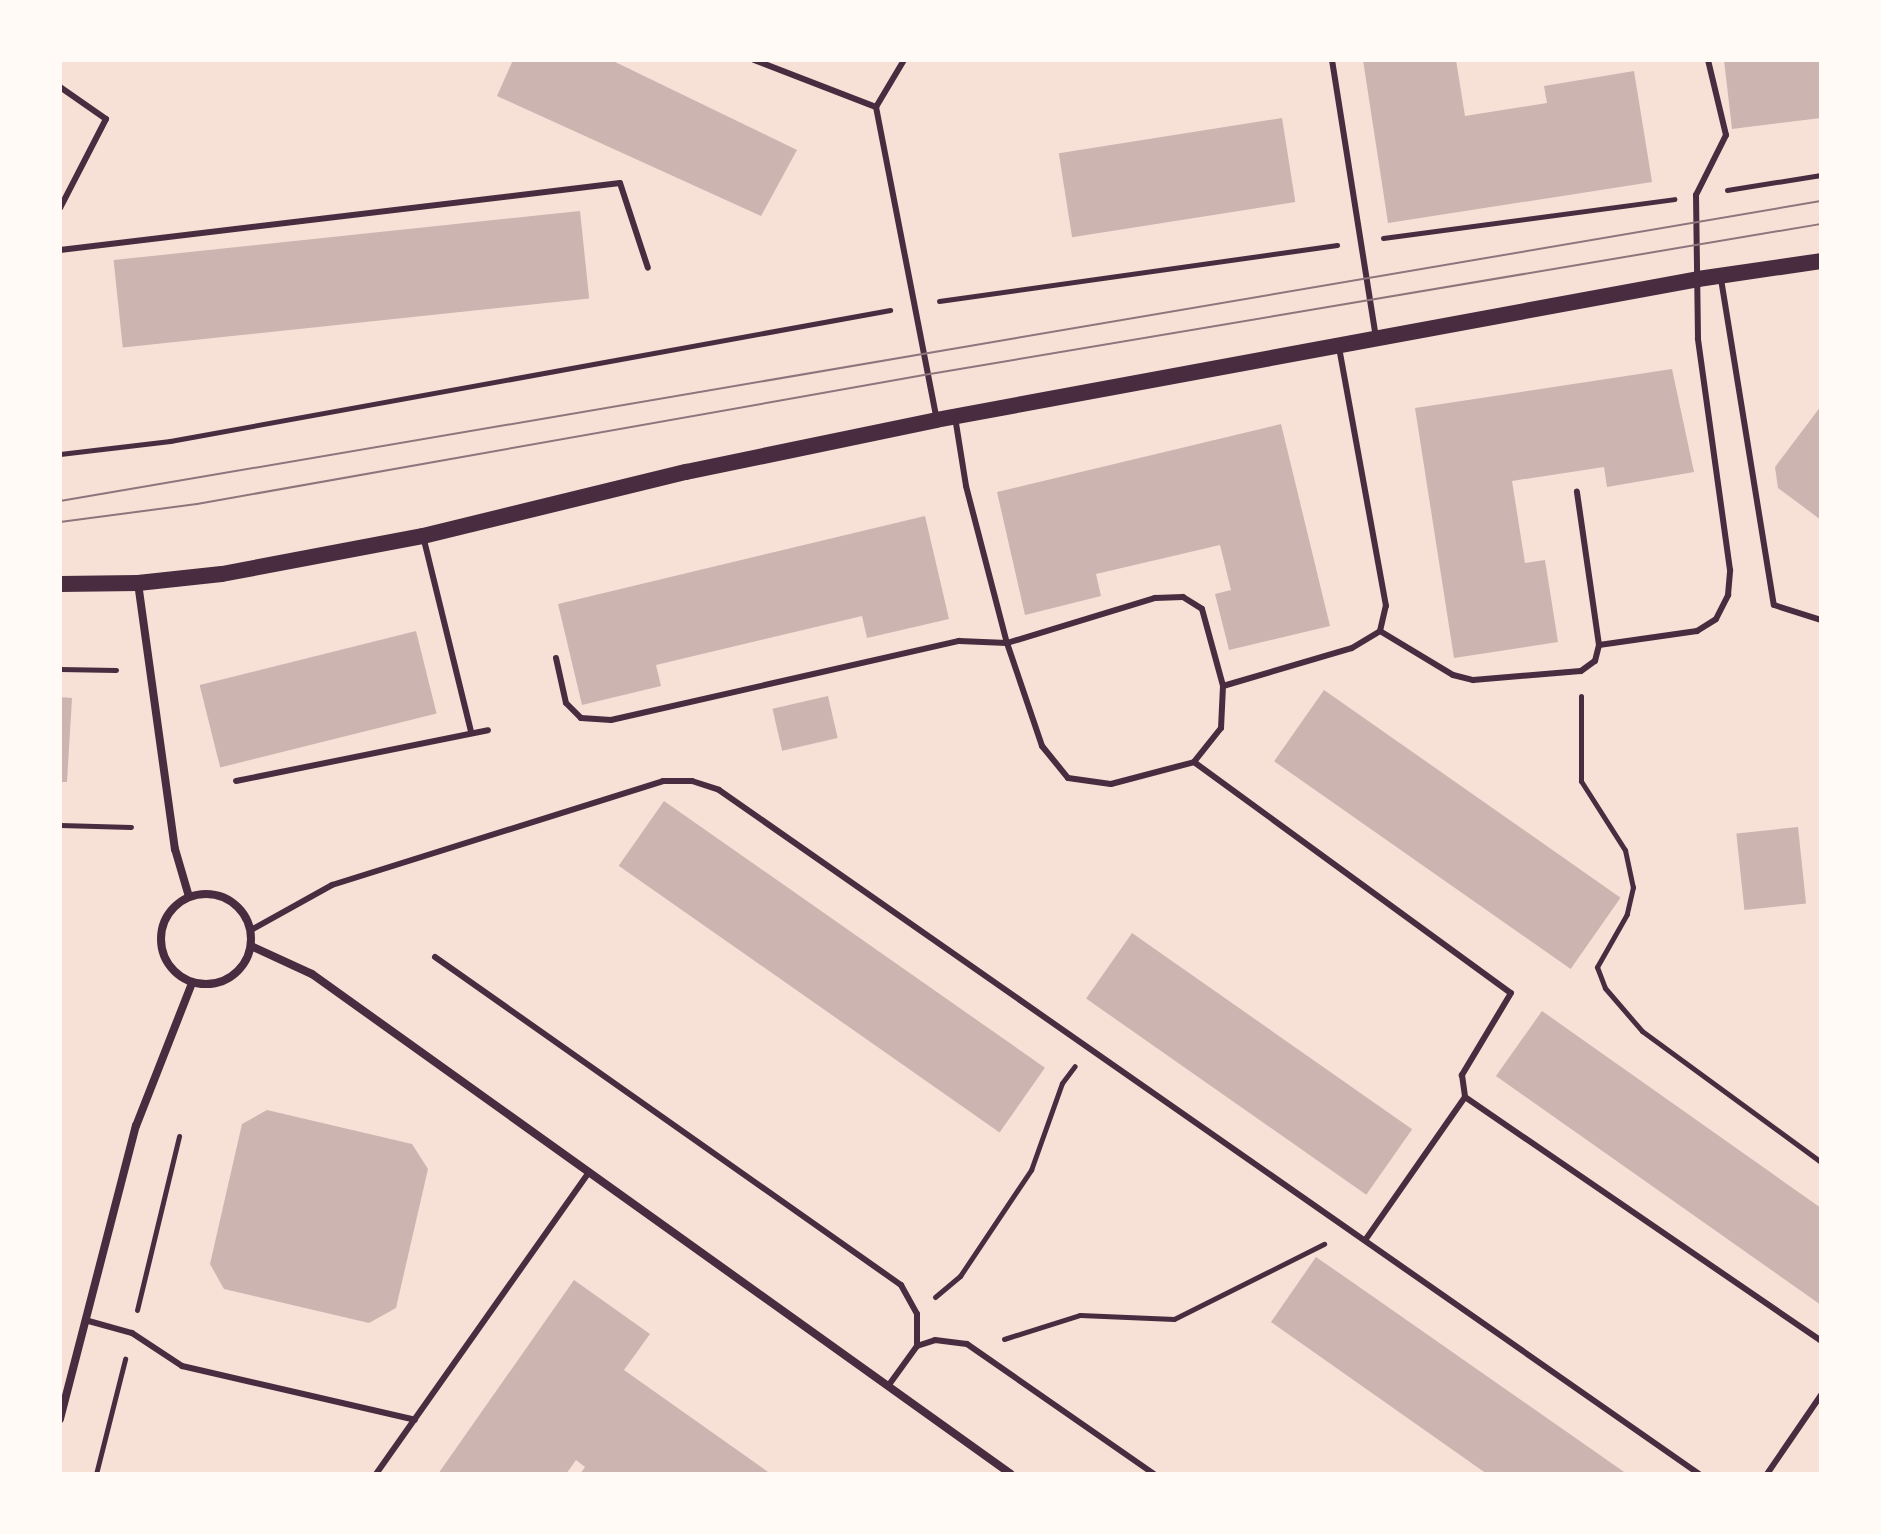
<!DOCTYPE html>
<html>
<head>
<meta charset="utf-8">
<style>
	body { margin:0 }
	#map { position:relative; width:1881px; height:1534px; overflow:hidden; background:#f7e1d7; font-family:Manrope,sans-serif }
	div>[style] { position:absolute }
	.building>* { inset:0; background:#ccb4b1; transform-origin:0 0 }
	.path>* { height:5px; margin:-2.5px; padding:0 2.5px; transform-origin:2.5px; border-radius:2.5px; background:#4a2c40 }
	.service>* { height:6px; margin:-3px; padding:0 3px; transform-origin:3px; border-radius:3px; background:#4a2c40 }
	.minor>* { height:8px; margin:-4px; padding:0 4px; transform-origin:4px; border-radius:4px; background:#4a2c40 }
	.minor>.ring { margin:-4px; padding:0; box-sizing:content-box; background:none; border:8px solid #4a2c40; border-radius:50% }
	.secondary>* { height:16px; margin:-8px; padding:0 8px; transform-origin:8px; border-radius:8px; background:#4a2c40 }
	.tram>* { height:2px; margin:-1px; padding:0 1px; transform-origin:1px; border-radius:1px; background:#8f747c }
	span { translate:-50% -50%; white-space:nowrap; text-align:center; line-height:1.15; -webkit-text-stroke:6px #fffaf5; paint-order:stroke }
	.frame { position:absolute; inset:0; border:62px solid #fffaf5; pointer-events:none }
</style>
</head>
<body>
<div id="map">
	<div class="building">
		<i style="clip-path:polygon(513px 60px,611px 60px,797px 150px,761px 216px,497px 96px)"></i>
		<i style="clip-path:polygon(1363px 60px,1456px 60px,1465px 116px,1547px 103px,1544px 86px,1634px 71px,1652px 182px,1388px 223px)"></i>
		<i style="clip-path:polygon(1724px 60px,1821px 60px,1821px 118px,1732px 129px)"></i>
		<i style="left:1282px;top:118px;width:85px;height:226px;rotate:81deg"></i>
		<i style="left:580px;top:211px;width:88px;height:469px;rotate:84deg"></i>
		<i style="clip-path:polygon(1672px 369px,1694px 472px,1607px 487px,1604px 467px,1512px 481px,1525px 563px,1545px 560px,1558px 642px,1454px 658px,1415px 408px)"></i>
		<i style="clip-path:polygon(1821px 406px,1821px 520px,1778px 488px,1775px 467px)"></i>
		<i style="clip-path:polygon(1281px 424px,1330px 626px,1229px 650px,1215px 594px,1231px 590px,1220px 545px,1096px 574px,1101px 596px,1025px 615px,997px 492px)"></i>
		<i style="clip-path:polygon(925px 516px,949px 619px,867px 638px,862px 616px,656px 665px,661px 686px,582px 705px,558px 604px)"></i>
		<i style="left:416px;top:631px;width:85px;height:223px;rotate:76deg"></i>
		<i style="left:1324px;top:690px;width:362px;height:87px;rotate:35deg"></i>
		<i style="left:828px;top:696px;width:43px;height:57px;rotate:77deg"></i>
		<i style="clip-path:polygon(60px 697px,72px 698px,67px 782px,60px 782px)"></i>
		<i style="left:664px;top:801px;width:465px;height:79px;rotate:35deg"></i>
		<i style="left:1798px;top:827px;width:77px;height:62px;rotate:84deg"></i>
		<i style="left:1132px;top:933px;width:342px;height:80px;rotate:35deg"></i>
		<i style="clip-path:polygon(1542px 1011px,1821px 1208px,1821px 1305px,1496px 1076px)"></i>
		<i style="clip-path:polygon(267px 1110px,412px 1144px,428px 1169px,396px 1308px,369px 1323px,224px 1289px,210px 1264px,242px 1124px)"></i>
		<i style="clip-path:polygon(1316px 1257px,1355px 1284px,1627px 1474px,1487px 1474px,1271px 1322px)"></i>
		<i style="clip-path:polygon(574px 1280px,650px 1334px,624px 1370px,771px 1474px,580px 1474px,585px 1467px,576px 1460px,566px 1474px,438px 1474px)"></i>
	</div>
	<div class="path">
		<i style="left:1727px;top:190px;width:95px;rotate:-9.1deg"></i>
		<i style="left:1383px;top:238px;width:294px;rotate:-7.6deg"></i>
		<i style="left:939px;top:301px;width:402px;rotate:-8deg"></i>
		<i style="left:60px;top:454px;width:111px;rotate:-6.7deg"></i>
		<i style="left:170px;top:441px;width:732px;rotate:-10.31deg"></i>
		<i style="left:60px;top:669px;width:56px;rotate:1deg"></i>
		<i style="left:1581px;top:696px;width:85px;rotate:90deg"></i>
		<i style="left:1581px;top:781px;width:82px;rotate:57.5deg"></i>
		<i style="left:1625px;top:850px;width:38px;rotate:78deg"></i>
		<i style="left:1633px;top:887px;width:28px;rotate:103deg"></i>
		<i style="left:1627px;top:914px;width:61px;rotate:119.5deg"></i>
		<i style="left:1597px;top:967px;width:22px;rotate:69deg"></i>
		<i style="left:1605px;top:988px;width:57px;rotate:49.3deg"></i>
		<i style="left:1642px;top:1031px;width:222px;rotate:36.2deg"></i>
		<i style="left:60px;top:825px;width:71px;rotate:1.6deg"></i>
		<i style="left:935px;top:1297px;width:33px;rotate:-40deg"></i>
		<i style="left:960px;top:1276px;width:128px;rotate:-56.2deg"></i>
		<i style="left:1031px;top:1170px;width:92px;rotate:-70.4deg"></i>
		<i style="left:1062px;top:1083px;width:21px;rotate:-53deg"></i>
		<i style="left:137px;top:1310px;width:179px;rotate:-76.4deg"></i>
		<i style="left:1004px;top:1339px;width:80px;rotate:-17.5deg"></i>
		<i style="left:1080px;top:1315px;width:94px;rotate:2.4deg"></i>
		<i style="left:1174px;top:1319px;width:168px;rotate:-26.6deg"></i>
		<i style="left:96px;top:1474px;width:119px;rotate:-75.8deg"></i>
	</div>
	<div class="service">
		<i style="left:754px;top:60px;width:131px;rotate:21.1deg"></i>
		<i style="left:876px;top:107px;width:55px;rotate:-59.2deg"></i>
		<i style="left:1332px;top:60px;width:280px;rotate:81deg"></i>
		<i style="left:60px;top:87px;width:56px;rotate:34.8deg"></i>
		<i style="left:106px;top:119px;width:100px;rotate:117.3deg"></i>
		<i style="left:876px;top:107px;width:316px;rotate:79deg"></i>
		<i style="left:60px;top:250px;width:564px;rotate:-6.82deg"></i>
		<i style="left:620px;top:183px;width:89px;rotate:71.8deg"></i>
		<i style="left:1721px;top:279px;width:330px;rotate:80.8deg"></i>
		<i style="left:1774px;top:605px;width:49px;rotate:17.7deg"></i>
		<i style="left:955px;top:417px;width:70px;rotate:80.9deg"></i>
		<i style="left:966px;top:486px;width:162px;rotate:75.4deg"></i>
		<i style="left:1007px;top:643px;width:155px;rotate:-16.9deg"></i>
		<i style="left:1155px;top:598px;width:28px;rotate:-2deg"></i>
		<i style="left:1183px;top:597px;width:22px;rotate:32deg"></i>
		<i style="left:1202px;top:609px;width:80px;rotate:74.7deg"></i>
		<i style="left:1223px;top:686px;width:134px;rotate:-16.4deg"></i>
		<i style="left:1352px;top:648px;width:33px;rotate:-31deg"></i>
		<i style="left:1380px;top:631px;width:26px;rotate:-77deg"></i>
		<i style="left:1386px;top:606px;width:262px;rotate:-100.3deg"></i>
		<i style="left:423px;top:536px;width:201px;rotate:76.2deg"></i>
		<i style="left:1380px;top:631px;width:85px;rotate:31.1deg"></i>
		<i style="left:1453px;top:675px;width:21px;rotate:14deg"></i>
		<i style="left:1473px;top:680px;width:108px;rotate:-4.8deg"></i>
		<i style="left:1581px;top:671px;width:17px;rotate:-36deg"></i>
		<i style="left:1595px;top:661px;width:16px;rotate:-76deg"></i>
		<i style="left:1599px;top:645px;width:155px;rotate:-98.2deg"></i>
		<i style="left:1599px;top:645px;width:99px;rotate:-8.1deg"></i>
		<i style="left:1697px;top:631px;width:22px;rotate:-32deg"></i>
		<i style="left:1716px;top:619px;width:27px;rotate:-63deg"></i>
		<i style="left:1728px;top:595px;width:25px;rotate:-85deg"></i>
		<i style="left:1730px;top:570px;width:234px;rotate:-97.9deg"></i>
		<i style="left:1698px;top:338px;width:143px;rotate:-90.8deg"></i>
		<i style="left:1696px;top:195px;width:67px;rotate:-63.4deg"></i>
		<i style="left:1726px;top:135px;width:77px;rotate:-103.5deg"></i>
		<i style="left:556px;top:658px;width:46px;rotate:77.5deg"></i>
		<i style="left:566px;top:703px;width:21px;rotate:45deg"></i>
		<i style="left:581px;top:718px;width:30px;rotate:4deg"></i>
		<i style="left:611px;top:720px;width:357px;rotate:-12.8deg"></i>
		<i style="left:959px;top:641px;width:48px;rotate:2.4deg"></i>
		<i style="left:1007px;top:643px;width:109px;rotate:71.2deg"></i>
		<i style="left:1042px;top:746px;width:41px;rotate:50.9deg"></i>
		<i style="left:1068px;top:778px;width:43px;rotate:7.9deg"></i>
		<i style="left:1111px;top:784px;width:86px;rotate:-14.8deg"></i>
		<i style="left:1223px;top:686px;width:42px;rotate:92.7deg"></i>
		<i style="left:1221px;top:728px;width:43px;rotate:128.5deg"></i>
		<i style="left:1194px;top:762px;width:392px;rotate:36.1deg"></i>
		<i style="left:1511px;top:993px;width:96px;rotate:120.9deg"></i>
		<i style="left:1462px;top:1075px;width:22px;rotate:82deg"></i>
		<i style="left:1465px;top:1097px;width:173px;rotate:124.9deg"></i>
		<i style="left:236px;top:781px;width:257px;rotate:-11.4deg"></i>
		<i style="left:251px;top:930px;width:93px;rotate:-29.1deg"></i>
		<i style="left:332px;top:885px;width:347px;rotate:-17.4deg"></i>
		<i style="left:663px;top:781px;width:29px"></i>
		<i style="left:692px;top:781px;width:28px;rotate:18deg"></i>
		<i style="left:719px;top:790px;width:1195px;rotate:34.91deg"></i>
		<i style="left:435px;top:957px;width:570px;rotate:35.14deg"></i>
		<i style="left:901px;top:1285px;width:33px;rotate:61deg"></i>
		<i style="left:917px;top:1314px;width:32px;rotate:90deg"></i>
		<i style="left:917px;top:1346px;width:49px;rotate:125.9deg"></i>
		<i style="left:1465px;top:1097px;width:432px;rotate:34.4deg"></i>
		<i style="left:85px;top:1320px;width:49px;rotate:15.5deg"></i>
		<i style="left:132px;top:1333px;width:60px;rotate:33.4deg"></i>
		<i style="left:182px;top:1366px;width:239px;rotate:13deg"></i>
		<i style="left:917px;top:1346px;width:19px;rotate:-18deg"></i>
		<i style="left:935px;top:1340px;width:32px;rotate:7deg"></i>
		<i style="left:967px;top:1344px;width:228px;rotate:34.8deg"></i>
		<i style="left:376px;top:1474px;width:370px;rotate:-54.8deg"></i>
		<i style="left:1767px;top:1474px;width:96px;rotate:-55.6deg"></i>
	</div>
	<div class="minor">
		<i style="left:138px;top:583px;width:269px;rotate:82.1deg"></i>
		<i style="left:175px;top:849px;width:50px;rotate:73.7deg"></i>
		<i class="ring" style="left:161px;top:894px;width:82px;height:82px"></i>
		<i style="left:251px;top:946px;width:67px;rotate:24.7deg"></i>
		<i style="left:312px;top:974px;width:859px;rotate:35.58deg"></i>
		<i style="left:60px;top:1419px;width:303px;rotate:-75.5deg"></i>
		<i style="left:136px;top:1126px;width:154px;rotate:-68.6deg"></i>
	</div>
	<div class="secondary">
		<i style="left:60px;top:584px;width:78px;rotate:-0.7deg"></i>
		<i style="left:138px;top:583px;width:84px;rotate:-6.1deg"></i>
		<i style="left:222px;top:574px;width:205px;rotate:-10.7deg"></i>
		<i style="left:423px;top:536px;width:271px;rotate:-13.7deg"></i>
		<i style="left:686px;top:472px;width:255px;rotate:-11.7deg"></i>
		<i style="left:936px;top:420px;width:775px;rotate:-10.48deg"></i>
		<i style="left:1698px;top:279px;width:124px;rotate:-8.3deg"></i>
	</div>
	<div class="tram">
		<i style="left:60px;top:501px;width:1786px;rotate:-9.67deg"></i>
		<i style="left:60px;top:522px;width:138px;rotate:-7.5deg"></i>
		<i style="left:197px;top:504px;width:744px;rotate:-10.06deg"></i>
		<i style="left:930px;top:374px;width:904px;rotate:-9.56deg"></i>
	</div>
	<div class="frame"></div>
</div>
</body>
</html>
